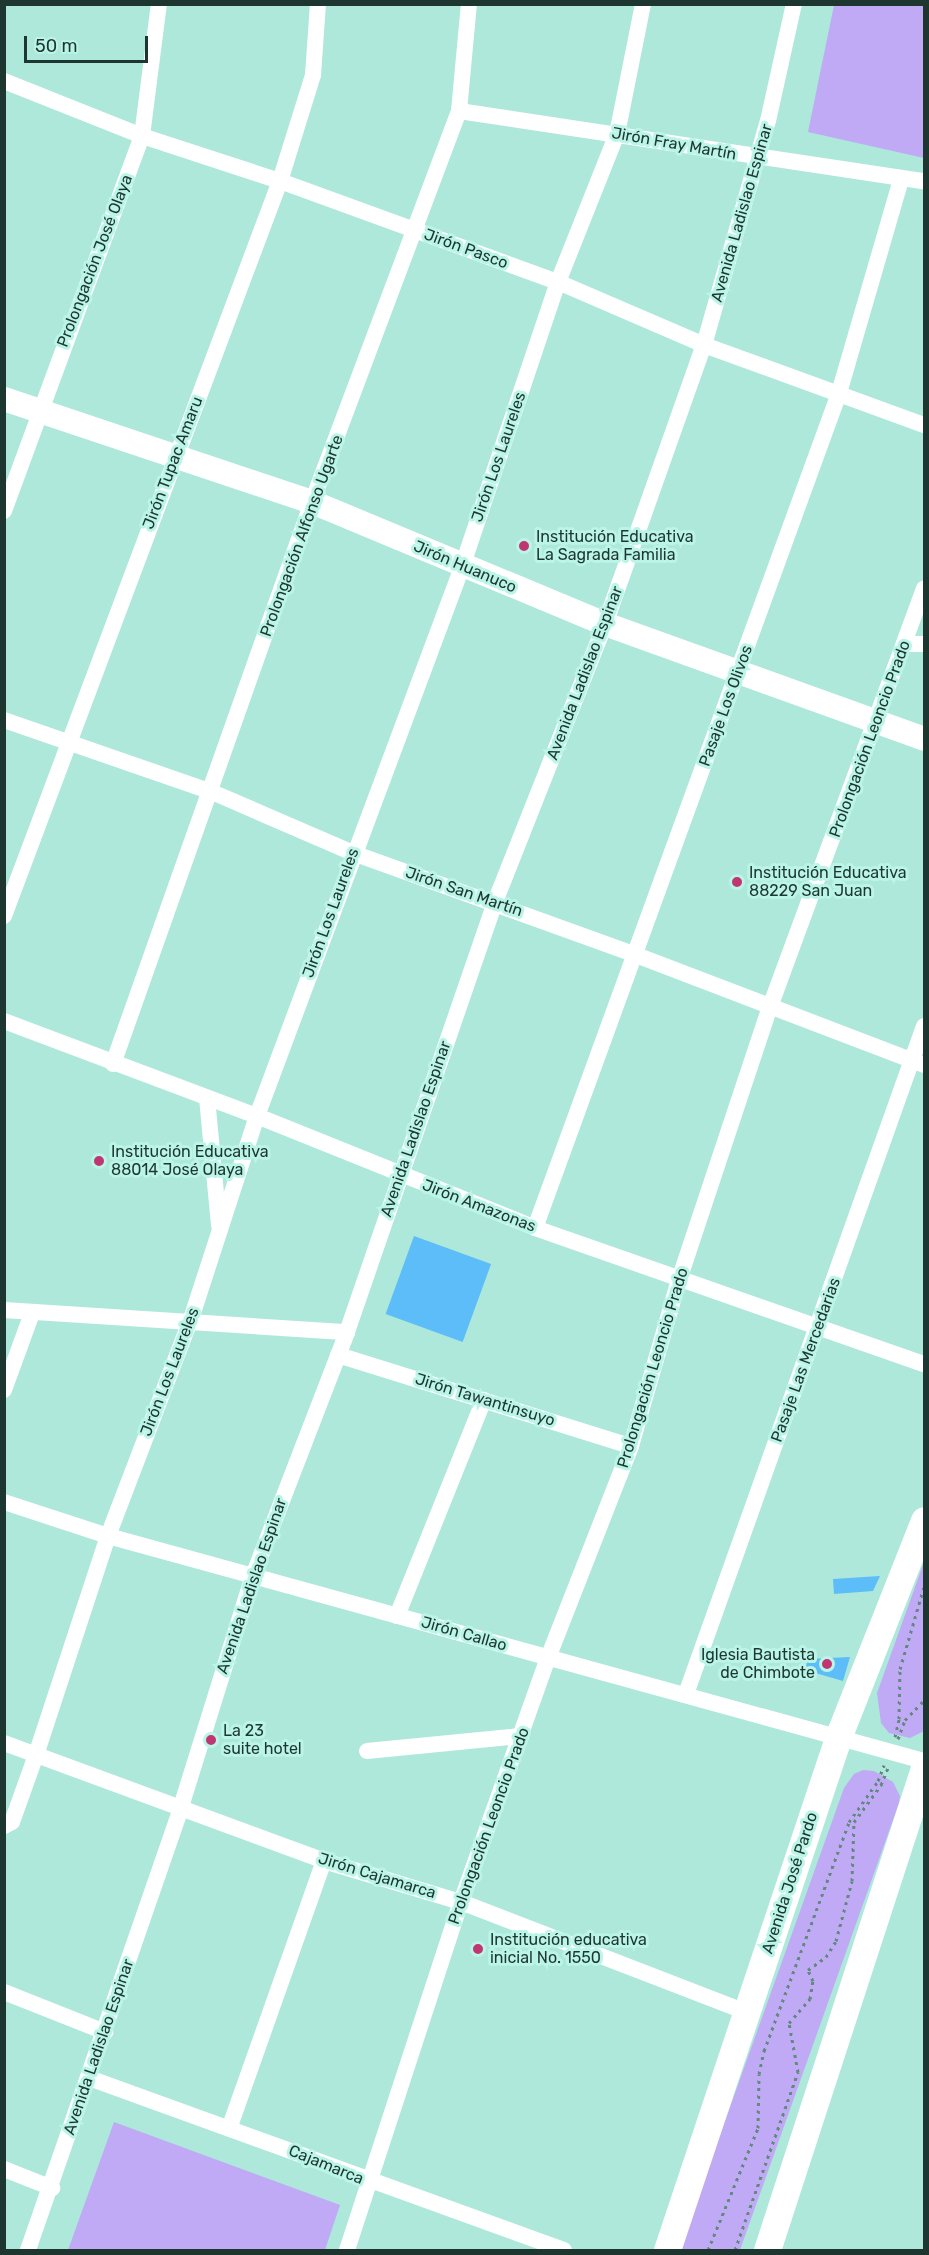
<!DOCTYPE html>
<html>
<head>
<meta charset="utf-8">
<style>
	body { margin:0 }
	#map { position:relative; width:929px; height:2255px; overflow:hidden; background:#ade8da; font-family:Rubik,sans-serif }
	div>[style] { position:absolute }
	.green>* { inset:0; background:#c0a9f5 }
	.building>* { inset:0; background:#5dbdf8; transform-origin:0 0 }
	.path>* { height:3px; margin-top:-1.5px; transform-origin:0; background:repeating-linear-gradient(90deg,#61897f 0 3px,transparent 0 7.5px) }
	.street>* { height:16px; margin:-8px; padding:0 8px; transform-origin:8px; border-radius:8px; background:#fff }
	.secondary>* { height:24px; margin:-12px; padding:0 12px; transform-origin:12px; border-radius:12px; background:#fff }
	.primary>* { height:27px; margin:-13.5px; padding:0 13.5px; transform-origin:13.5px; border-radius:13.5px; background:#fff }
	.dots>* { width:16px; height:16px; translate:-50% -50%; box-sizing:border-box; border:3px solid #baf5e7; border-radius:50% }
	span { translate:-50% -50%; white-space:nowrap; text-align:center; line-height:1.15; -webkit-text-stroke:6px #baf5e7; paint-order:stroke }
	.street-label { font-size:16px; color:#1e3630 }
	.poi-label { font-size:16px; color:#1e3630 }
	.left { translate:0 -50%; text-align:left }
	.right { translate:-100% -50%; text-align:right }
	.frame { position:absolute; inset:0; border:6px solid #1e3630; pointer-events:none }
	.scale { position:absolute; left:24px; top:36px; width:124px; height:27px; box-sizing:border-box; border:3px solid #1e3630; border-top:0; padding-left:8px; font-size:18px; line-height:21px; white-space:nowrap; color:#1e3630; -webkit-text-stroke:4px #baf5e7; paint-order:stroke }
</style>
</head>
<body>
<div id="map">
	<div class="green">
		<i style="clip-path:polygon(834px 5px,924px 5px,924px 158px,808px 132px)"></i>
		<i style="clip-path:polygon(924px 1562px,924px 1731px,910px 1738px,889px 1733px,881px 1723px,877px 1693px)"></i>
		<i style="clip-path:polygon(863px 1770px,874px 1771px,893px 1782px,900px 1796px,899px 1803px,740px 2250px,679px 2250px,844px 1788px,854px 1774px)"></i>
		<i style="clip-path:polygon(114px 2122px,340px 2205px,325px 2250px,68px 2250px)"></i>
	</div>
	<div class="building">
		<i style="left:414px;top:1236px;width:82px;height:83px;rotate:20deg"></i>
		<i style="clip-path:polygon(880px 1576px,873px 1591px,834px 1594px,833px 1579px)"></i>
		<i style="clip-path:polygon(850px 1657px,843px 1681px,805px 1670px,808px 1659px)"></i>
	</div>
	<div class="path">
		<i style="left:895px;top:1737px;width:18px;rotate:-77deg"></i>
		<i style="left:899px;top:1719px;width:50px;rotate:-88.9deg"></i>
		<i style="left:900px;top:1669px;width:85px;rotate:-73.7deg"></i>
		<i style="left:898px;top:1739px;width:20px;rotate:-70deg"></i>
		<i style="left:905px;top:1720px;width:28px;rotate:-46deg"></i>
		<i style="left:708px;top:2250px;width:132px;rotate:-67.7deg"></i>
		<i style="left:758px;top:2128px;width:54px;rotate:-88.9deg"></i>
		<i style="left:759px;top:2074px;width:24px;rotate:-78deg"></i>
		<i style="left:764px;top:2051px;width:244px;rotate:-69.6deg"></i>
		<i style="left:849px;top:1822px;width:50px;rotate:-54.7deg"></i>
		<i style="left:878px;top:1781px;width:17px;rotate:-69deg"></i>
		<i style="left:735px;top:2250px;width:189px;rotate:-70.5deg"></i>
		<i style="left:798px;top:2072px;width:50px;rotate:-100.4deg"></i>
		<i style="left:789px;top:2023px;width:32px;rotate:-49deg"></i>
		<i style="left:810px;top:1999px;width:18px;rotate:-81deg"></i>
		<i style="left:813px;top:1981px;width:12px;rotate:-114deg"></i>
		<i style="left:808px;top:1970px;width:22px;rotate:-36deg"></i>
		<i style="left:826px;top:1957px;width:19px;rotate:-58deg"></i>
		<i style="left:836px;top:1941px;width:62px;rotate:-75.1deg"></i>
		<i style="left:852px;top:1881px;width:59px;rotate:-88.1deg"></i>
		<i style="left:854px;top:1822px;width:46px;rotate:-53.9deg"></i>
		<i style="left:881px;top:1785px;width:18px;rotate:-68deg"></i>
	</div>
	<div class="street">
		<i style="left:4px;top:81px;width:149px;rotate:21.7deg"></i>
		<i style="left:142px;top:136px;width:145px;rotate:18.1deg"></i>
		<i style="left:280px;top:181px;width:296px;rotate:20deg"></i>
		<i style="left:558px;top:282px;width:159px;rotate:23.3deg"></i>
		<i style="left:704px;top:345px;width:234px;rotate:20deg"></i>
		<i style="left:459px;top:111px;width:470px;rotate:8.6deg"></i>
		<i style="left:4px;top:511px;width:400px;rotate:-69.8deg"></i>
		<i style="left:142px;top:136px;width:133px;rotate:-82.7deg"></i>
		<i style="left:906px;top:644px;width:18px"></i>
		<i style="left:4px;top:720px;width:220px;rotate:19.1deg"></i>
		<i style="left:212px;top:792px;width:154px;rotate:23.4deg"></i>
		<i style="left:353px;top:853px;width:301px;rotate:19.8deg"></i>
		<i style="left:636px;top:955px;width:308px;rotate:20.9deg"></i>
		<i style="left:4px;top:916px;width:785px;rotate:-69.42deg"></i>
		<i style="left:280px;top:181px;width:111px;rotate:-72.7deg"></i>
		<i style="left:313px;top:75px;width:71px;rotate:-86deg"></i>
		<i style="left:4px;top:1021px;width:270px;rotate:20.6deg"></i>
		<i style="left:257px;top:1116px;width:300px;rotate:21.9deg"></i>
		<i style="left:535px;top:1228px;width:412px;rotate:19.3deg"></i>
		<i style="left:113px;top:1064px;width:596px;rotate:-70.5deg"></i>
		<i style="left:312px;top:502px;width:418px;rotate:-69.4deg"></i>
		<i style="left:459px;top:111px;width:107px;rotate:-84.7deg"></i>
		<i style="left:207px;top:1098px;width:128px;rotate:84.6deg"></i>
		<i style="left:535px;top:1228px;width:889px;rotate:-69.99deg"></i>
		<i style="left:839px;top:393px;width:223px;rotate:-73.8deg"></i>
		<i style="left:4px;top:1310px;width:344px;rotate:3.7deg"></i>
		<i style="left:338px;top:1355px;width:307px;rotate:17.3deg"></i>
		<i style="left:4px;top:1390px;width:82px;rotate:-70deg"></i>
		<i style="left:4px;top:1502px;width:109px;rotate:18.1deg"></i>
		<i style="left:108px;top:1536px;width:846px;rotate:15.42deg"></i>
		<i style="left:397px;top:1616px;width:233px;rotate:-68.1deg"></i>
		<i style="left:686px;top:1694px;width:709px;rotate:-70.39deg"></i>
		<i style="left:4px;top:1743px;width:341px;rotate:20.2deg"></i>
		<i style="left:324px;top:1861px;width:143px;rotate:16.7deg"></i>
		<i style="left:461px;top:1902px;width:308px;rotate:21.1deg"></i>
		<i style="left:367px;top:1751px;width:155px;rotate:-5.6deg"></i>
		<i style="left:4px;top:1826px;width:9px;rotate:-27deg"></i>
		<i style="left:12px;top:1822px;width:71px;rotate:-70.3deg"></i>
		<i style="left:36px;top:1755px;width:231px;rotate:-71.8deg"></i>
		<i style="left:108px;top:1536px;width:232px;rotate:-69.1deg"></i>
		<i style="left:191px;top:1319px;width:213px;rotate:-72deg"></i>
		<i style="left:257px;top:1116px;width:586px;rotate:-69.52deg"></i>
		<i style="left:462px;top:567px;width:301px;rotate:-71.4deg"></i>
		<i style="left:558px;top:282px;width:159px;rotate:-68.3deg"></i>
		<i style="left:617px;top:134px;width:133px;rotate:-78.7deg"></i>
		<i style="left:4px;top:1992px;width:109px;rotate:21.6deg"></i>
		<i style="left:89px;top:2078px;width:505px;rotate:19.91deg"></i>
		<i style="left:230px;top:2126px;width:281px;rotate:-70.5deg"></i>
		<i style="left:4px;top:2169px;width:52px;rotate:21.6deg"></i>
		<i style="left:28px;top:2250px;width:466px;rotate:-70.9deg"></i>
		<i style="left:180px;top:1810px;width:245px;rotate:-72.7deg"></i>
		<i style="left:253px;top:1576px;width:261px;rotate:-68.9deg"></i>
		<i style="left:347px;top:1332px;width:455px;rotate:-71deg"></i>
		<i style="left:495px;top:902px;width:299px;rotate:-68.4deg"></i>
		<i style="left:605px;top:624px;width:296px;rotate:-70.5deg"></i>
		<i style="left:704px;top:345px;width:233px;rotate:-74.1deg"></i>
		<i style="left:768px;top:121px;width:120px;rotate:-77.5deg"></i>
		<i style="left:347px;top:2250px;width:366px;rotate:-71.9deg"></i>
		<i style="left:461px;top:1902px;width:259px;rotate:-70.4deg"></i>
		<i style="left:548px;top:1658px;width:228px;rotate:-68.6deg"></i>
		<i style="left:631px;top:1446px;width:173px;rotate:-73.9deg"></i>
		<i style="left:679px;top:1280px;width:288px;rotate:-71.6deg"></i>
		<i style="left:770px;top:1007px;width:446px;rotate:-69.8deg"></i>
	</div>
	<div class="secondary">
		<i style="left:4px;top:399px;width:325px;rotate:18.5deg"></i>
		<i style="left:312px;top:502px;width:317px;rotate:22.6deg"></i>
		<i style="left:605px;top:624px;width:339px;rotate:19.8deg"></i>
	</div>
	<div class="primary">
		<i style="left:667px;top:2250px;width:543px;rotate:-71.53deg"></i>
		<i style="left:839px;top:1735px;width:231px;rotate:-68.4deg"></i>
		<i style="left:767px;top:2250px;width:507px;rotate:-71.96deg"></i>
	</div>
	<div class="dots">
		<i style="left:524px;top:546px;background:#bf3672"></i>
		<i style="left:737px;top:882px;background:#bf3672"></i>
		<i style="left:99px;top:1161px;background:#bf3672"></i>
		<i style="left:827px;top:1664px;background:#bf3672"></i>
		<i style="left:211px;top:1740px;background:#bf3672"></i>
		<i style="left:478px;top:1949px;background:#bf3672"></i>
	</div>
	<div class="street-label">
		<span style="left:674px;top:144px;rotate:10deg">Jirón Fray Martín</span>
		<span style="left:742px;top:213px;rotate:-74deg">Avenida Ladislao Espinar</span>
		<span style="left:466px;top:249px;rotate:20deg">Jirón Pasco</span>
		<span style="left:95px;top:261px;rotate:-69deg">Prolongación José Olaya</span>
		<span style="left:499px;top:457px;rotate:-71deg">Jirón Los Laureles</span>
		<span style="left:173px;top:463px;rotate:-69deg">Jirón Tupac Amaru</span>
		<span style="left:302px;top:536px;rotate:-70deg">Prolongación Alfonso Ugarte</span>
		<span style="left:465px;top:567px;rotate:23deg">Jirón Huanuco</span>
		<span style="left:585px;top:673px;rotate:-69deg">Avenida Ladislao Espinar</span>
		<span style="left:726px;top:706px;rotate:-70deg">Pasaje Los Olivos</span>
		<span style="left:870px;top:739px;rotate:-70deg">Prolongación Leoncio Prado</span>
		<span style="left:464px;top:892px;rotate:19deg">Jirón San Martín</span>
		<span style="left:331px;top:913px;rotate:-70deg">Jirón Los Laureles</span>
		<span style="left:416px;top:1129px;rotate:-71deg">Avenida Ladislao Espinar</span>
		<span style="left:479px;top:1206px;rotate:21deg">Jirón Amazonas</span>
		<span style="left:806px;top:1360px;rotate:-70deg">Pasaje Las Mercedarias</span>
		<span style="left:653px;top:1368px;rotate:-73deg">Prolongación Leoncio Prado</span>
		<span style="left:170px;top:1372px;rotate:-69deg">Jirón Los Laureles</span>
		<span style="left:485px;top:1400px;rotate:17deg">Jirón Tawantinsuyo</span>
		<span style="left:252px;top:1586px;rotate:-71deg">Avenida Ladislao Espinar</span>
		<span style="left:464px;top:1634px;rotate:16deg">Jirón Callao</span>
		<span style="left:489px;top:1826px;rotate:-70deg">Prolongación Leoncio Prado</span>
		<span style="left:377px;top:1876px;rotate:17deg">Jirón Cajamarca</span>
		<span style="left:790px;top:1883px;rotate:-72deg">Avenida José Pardo</span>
		<span style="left:99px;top:2047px;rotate:-71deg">Avenida Ladislao Espinar</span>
		<span style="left:326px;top:2165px;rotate:22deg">Cajamarca</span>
	</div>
	<div class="poi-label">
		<span class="left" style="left:536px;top:546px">Institución Educativa<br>La Sagrada Familia</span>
		<span class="left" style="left:749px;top:882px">Institución Educativa<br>88229 San Juan</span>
		<span class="left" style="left:111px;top:1161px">Institución Educativa<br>88014 José Olaya</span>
		<span class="right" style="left:815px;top:1664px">Iglesia Bautista<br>de Chimbote</span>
		<span class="left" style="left:223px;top:1740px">La 23<br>suite hotel</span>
		<span class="left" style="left:490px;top:1949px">Institución educativa<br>inicial No. 1550</span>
	</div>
	<div class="frame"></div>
	<div class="scale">50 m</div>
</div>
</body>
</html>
